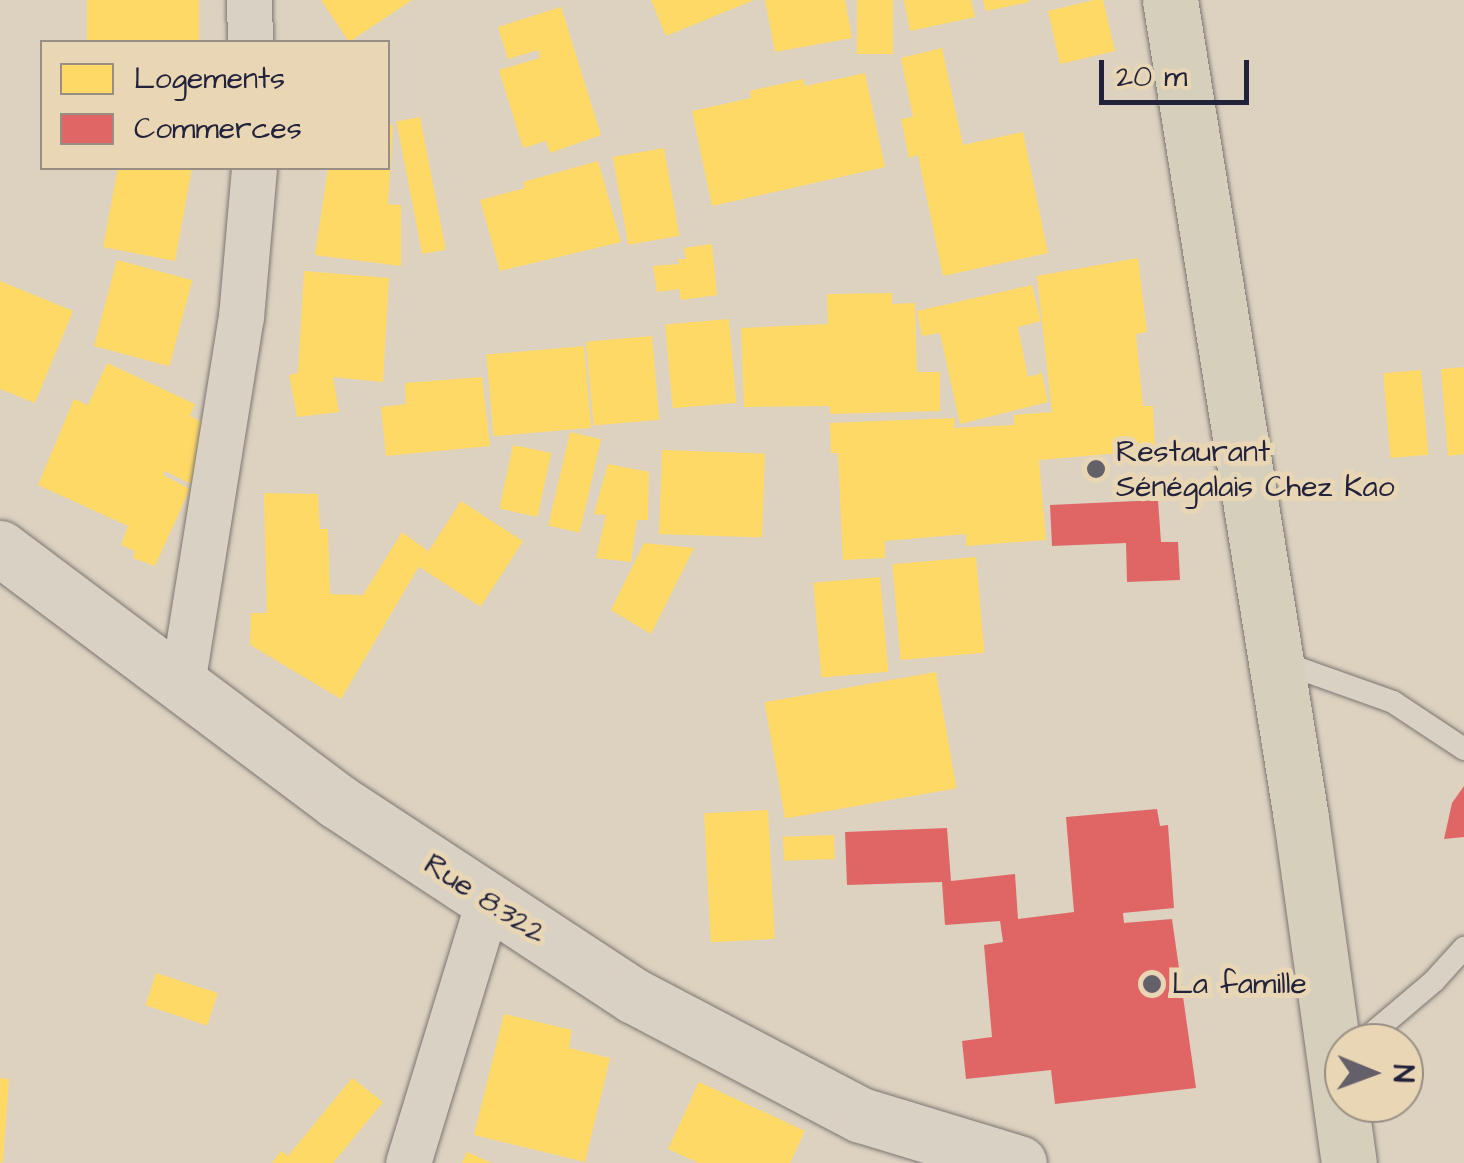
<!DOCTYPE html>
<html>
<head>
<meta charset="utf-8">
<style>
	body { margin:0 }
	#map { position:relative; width:1464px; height:1163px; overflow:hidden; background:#ddd2c0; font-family:"Architects Daughter",sans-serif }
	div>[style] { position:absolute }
	.homes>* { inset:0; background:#ffd966; transform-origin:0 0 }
	.shops>* { inset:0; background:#e06666 }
	.roads { filter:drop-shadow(0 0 2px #7b7672) drop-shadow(0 0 2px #7b7672) }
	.lane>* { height:22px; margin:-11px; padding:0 11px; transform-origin:11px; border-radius:11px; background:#d9d1c4 }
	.street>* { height:45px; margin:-22.5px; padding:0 22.5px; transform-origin:22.5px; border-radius:22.5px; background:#d9d1c4 }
	.secondary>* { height:55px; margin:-27.5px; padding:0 27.5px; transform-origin:27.5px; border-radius:27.5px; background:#d9d1c4 }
	.highway>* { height:55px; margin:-27.5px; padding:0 27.5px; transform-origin:27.5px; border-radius:27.5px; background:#d6cfbb }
	.dots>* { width:28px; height:28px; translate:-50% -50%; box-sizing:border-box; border:5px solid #e9d6b4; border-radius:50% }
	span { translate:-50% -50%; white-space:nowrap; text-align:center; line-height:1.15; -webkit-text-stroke:10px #e9d6b4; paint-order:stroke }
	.poi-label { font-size:30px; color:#22223b }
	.left { translate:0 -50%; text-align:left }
	.street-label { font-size:30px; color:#22223b }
	.legend { position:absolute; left:40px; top:40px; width:350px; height:130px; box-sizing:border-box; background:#e9d6b4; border:2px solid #998e84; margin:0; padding:12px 18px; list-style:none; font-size:30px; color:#22223b }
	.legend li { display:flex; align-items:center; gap:20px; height:50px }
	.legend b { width:50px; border:2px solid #998e84 }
	.north { position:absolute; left:1324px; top:1023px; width:100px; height:100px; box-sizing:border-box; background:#e9d6b4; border:2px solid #998e84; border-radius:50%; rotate:91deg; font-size:28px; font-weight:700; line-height:40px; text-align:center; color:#22223b }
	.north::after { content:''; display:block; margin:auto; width:35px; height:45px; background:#63606a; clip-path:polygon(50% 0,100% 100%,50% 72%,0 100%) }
	.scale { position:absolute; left:1099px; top:60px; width:150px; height:45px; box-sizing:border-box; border:5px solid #22223b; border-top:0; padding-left:12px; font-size:30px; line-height:35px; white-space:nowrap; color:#22223b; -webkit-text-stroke:8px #e9d6b4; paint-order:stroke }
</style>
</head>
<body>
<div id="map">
	<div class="homes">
		<i style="left:87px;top:0;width:112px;height:42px"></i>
		<i style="clip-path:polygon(321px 0,412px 0,349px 42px)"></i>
		<i style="clip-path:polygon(651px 0,754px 0,666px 36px)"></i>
		<i style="clip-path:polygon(765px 0,845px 0,852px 38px,775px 52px)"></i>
		<i style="left:857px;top:0;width:36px;height:54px"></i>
		<i style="clip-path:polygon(904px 0,971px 0,975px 17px,910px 31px)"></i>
		<i style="clip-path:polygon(983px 0,1029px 0,1029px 2px,986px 11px)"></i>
		<i style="clip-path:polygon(1094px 0,1103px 0,1115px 51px,1060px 64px,1048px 11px)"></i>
		<i style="clip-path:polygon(561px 7px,601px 135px,550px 153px,546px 141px,523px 148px,499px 70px,540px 58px,538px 50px,508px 59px,498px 27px)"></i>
		<i style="clip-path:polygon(942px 48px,963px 145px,1023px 132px,1048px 253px,943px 276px,918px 155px,909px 158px,901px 119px,913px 117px,901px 58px)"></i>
		<i style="clip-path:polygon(865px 73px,885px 167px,712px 206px,692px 111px,751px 98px,750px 91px,803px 79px,805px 86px)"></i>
		<i style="left:420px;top:117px;width:135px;height:24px;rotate:79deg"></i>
		<i style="clip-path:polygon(388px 125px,393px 125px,388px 204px,401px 205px,401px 266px,315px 255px,328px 168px,388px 168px)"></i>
		<i style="left:664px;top:148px;width:89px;height:52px;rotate:80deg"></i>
		<i style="clip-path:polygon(598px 161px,621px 242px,500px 271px,480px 200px,525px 188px,523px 182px)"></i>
		<i style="clip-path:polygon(118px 168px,192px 168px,175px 261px,103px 247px)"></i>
		<i style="clip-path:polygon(712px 244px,717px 295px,681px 300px,679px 289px,657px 292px,653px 266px,679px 264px,678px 259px,686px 259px,684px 248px)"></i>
		<i style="clip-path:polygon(1138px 258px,1147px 332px,1136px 334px,1143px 406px,1153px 406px,1155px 450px,1039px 460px,1046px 540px,966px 546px,966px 534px,885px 541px,885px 558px,843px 560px,838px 453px,831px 453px,830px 423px,955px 418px,954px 428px,1014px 425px,1014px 415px,1052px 412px,1037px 276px)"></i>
		<i style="left:117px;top:260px;width:78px;height:89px;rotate:15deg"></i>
		<i style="clip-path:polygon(304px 271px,389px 278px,383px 382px,333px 377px,339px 412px,297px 417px,289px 375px,298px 373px)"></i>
		<i style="clip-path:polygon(0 281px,73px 311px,35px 403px,0 389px)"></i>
		<i style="clip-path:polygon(1032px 285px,1041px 321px,1018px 327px,1028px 377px,1042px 373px,1048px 402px,960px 424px,940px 333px,922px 336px,917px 311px)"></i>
		<i style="clip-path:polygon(892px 293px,892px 304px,915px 303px,917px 372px,940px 372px,940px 411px,830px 414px,830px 406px,744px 407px,741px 328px,828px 324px,827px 294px)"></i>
		<i style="left:729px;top:319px;width:84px;height:64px;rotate:85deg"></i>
		<i style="left:652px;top:336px;width:84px;height:66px;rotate:85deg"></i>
		<i style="left:584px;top:346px;width:82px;height:98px;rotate:85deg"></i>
		<i style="clip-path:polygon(107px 363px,195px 404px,190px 416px,225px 434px,204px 453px,191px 484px,165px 471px,163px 475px,190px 489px,155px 566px,133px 558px,135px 551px,121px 545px,128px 526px,38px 485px,74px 399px,88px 405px)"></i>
		<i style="clip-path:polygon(1464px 367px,1464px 454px,1448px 456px,1441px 369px)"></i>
		<i style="left:1421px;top:370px;width:85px;height:38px;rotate:85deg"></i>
		<i style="clip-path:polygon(482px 377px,490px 446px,386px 456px,381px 407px,406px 404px,405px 383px)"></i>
		<i style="left:570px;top:432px;width:32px;height:96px;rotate:13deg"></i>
		<i style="left:513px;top:445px;width:39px;height:65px;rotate:12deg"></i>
		<i style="left:662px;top:450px;width:103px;height:84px;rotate:2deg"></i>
		<i style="clip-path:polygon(608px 464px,649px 472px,648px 520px,637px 520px,631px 562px,596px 558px,606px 515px,594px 514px)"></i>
		<i style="clip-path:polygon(264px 493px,318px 494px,320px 529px,328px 529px,330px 594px,363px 595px,402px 532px,428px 551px,341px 699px,250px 645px,251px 613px,267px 613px)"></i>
		<i style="left:461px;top:501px;width:74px;height:78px;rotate:33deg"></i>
		<i style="clip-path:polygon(644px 543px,694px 548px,651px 634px,611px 610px)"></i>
		<i style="left:976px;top:557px;width:96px;height:84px;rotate:85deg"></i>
		<i style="left:880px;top:577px;width:95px;height:67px;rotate:85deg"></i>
		<i style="left:936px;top:672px;width:118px;height:174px;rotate:80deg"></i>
		<i style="left:768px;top:810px;width:129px;height:64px;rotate:87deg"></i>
		<i style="left:834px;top:835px;width:24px;height:51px;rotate:88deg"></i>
		<i style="left:156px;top:973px;width:65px;height:34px;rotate:18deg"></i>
		<i style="clip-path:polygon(504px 1014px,572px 1030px,569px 1048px,610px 1058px,585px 1162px,474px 1135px)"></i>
		<i style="clip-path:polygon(0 1078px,9px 1079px,3px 1162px,0 1162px)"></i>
		<i style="clip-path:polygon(352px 1078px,383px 1102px,333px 1163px,272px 1163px,281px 1151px,288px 1156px)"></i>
		<i style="clip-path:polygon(699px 1082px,805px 1131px,790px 1163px,699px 1163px,668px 1149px)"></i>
		<i style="clip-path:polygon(467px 1152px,492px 1163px,462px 1163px)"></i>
	</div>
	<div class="shops">
		<i style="clip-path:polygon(1158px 500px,1161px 542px,1178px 542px,1180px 580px,1127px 582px,1126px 543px,1052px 546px,1050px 505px)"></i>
		<i style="clip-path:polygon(1464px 786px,1464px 837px,1444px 839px,1452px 803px)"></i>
		<i style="clip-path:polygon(1157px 809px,1160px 826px,1168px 825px,1174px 908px,1123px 913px,1124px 923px,1172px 919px,1196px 1088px,1055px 1104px,1051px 1070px,966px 1079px,962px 1041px,992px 1037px,984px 945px,1003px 942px,1000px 921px,945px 925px,942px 882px,847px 885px,845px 832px,947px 828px,951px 881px,1015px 874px,1018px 919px,1074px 912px,1066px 817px)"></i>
	</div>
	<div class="roads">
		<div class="lane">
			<i style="left:1278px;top:661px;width:122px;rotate:19.6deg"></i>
			<i style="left:1393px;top:702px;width:85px;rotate:33.5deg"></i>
			<i style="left:1361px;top:1043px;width:96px;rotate:-40.3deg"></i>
			<i style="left:1434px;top:981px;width:45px;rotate:-47.7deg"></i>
		</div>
		<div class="street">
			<i style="left:249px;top:0;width:42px;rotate:88.6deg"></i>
			<i style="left:182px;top:684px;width:372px;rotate:-80.9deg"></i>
			<i style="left:241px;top:317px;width:150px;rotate:-85deg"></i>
			<i style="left:408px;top:1163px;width:274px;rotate:-73deg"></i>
		</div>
		<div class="secondary">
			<i style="left:0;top:548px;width:421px;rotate:36.9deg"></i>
			<i style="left:337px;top:801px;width:355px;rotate:33.3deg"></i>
			<i style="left:634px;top:996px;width:256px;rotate:27.7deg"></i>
			<i style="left:861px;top:1115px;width:165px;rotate:16.9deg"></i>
		</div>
		<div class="highway">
			<i style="left:1170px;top:0;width:828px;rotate:80.9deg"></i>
			<i style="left:1301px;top:818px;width:348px;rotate:82.1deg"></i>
		</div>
	</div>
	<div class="dots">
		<i style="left:1096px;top:469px;background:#63606a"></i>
		<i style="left:1152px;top:984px;background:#63606a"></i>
	</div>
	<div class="poi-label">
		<span class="left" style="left:1116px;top:469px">Restaurant<br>Sénégalais Chez Kao</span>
		<span class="left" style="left:1172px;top:984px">La famille</span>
	</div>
	<div class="street-label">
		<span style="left:485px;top:899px;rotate:33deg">Rue 8.322</span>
	</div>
	<ul class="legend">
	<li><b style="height:28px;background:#ffd966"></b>Logements</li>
	<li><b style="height:28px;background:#e06666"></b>Commerces</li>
	</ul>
	<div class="north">N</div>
	<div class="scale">20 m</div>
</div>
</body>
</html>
